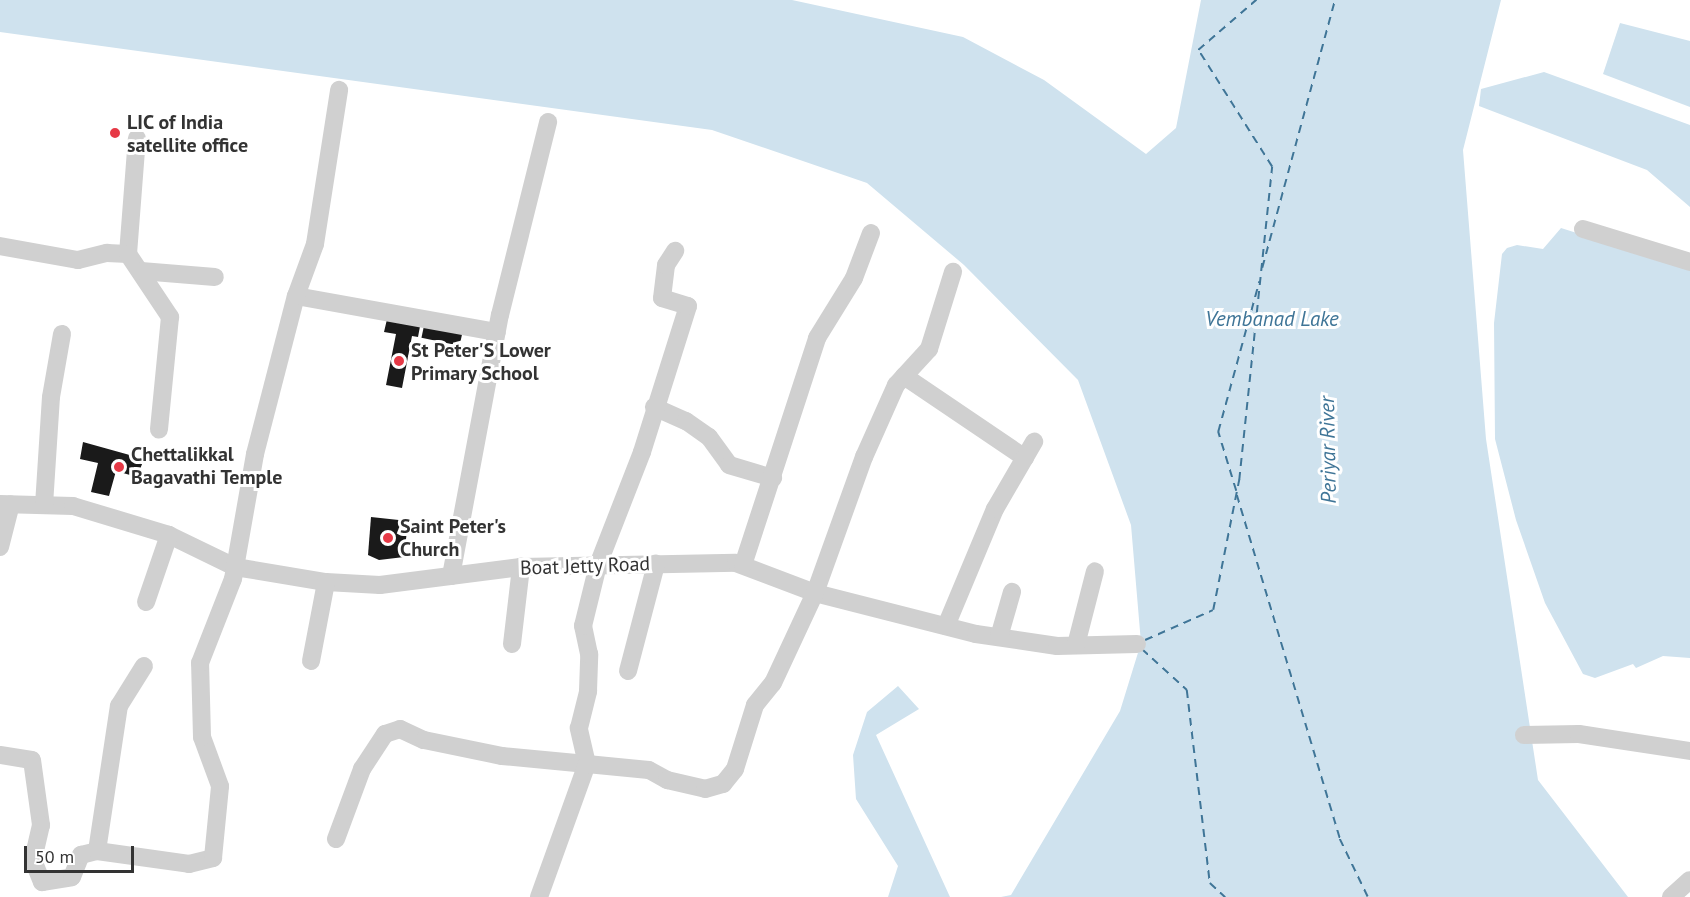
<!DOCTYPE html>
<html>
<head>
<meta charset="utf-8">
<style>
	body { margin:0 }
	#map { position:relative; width:1690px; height:897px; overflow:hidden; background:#fff; font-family:"PT Sans",sans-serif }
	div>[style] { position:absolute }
	.water>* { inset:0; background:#cfe2ee }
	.ferry>* { height:1.5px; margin-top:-0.75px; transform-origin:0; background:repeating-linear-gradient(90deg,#3f7597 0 8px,transparent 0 14px) }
	.building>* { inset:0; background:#1a1a1a; transform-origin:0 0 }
	.minor>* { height:18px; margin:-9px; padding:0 9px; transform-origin:9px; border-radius:9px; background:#d0d0d0 }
	.dots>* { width:16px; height:16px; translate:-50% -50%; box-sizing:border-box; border:3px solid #fff; border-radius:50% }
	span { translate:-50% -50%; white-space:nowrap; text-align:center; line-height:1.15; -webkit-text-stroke:6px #fff; paint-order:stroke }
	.poi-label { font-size:20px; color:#333; font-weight:700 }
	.left { translate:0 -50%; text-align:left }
	.street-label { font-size:20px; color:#333 }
	.water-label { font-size:21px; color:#3f7597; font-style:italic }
	.scale { position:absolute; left:24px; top:846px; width:110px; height:27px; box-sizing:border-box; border:3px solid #333; border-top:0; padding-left:8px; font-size:18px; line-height:21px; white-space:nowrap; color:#333; -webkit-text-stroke:4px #fff; paint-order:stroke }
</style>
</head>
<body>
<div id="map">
	<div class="water">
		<i style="clip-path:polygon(0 0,792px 0,963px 37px,1044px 80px,1146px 154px,1176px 128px,1201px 0,1501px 0,1463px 150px,1486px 439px,1538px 780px,1628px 897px,1001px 897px,1011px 895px,1120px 711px,1141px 643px,1131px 525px,1078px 380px,964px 265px,867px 183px,712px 130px,0 32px)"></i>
		<i style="clip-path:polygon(1620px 23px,1690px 41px,1690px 107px,1603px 74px)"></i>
		<i style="clip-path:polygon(1544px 72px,1690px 125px,1690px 207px,1647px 170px,1479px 106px,1481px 89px)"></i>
		<i style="clip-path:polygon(1561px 228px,1690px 269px,1690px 658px,1663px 656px,1636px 668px,1633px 664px,1595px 678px,1583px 674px,1545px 603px,1516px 520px,1495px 439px,1494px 323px,1502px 254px,1507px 248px,1517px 245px,1543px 249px)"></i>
		<i style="clip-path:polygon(898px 686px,919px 709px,876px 735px,950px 897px,888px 897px,898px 866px,856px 799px,853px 755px,867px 712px)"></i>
	</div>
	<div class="ferry">
		<i style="left:1262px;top:268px;width:278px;rotate:-74.8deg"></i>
		<i style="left:1236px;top:491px;width:62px;rotate:-107deg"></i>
		<i style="left:1218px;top:432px;width:156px;rotate:-74.7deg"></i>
		<i style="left:1237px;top:495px;width:359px;rotate:73.3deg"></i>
		<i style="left:1340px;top:839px;width:64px;rotate:64.2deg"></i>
		<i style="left:1145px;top:640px;width:74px;rotate:-23.8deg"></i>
		<i style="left:1213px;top:610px;width:133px;rotate:-78.7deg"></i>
		<i style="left:1239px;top:480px;width:315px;rotate:-84deg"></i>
		<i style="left:1272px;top:167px;width:138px;rotate:-122.3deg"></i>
		<i style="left:1198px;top:50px;width:77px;rotate:-40.8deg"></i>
		<i style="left:1142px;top:649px;width:61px;rotate:42.3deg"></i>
		<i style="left:1187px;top:690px;width:194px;rotate:83.2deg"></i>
		<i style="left:1210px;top:883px;width:21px;rotate:43deg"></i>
	</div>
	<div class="building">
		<i style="clip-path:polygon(388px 315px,421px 321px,418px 337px,412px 336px,402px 388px,386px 385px,396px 334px,384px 332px)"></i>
		<i style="left:425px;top:321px;width:39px;height:17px;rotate:12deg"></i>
		<i style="clip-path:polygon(83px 442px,144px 459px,137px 477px,116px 471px,109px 496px,91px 492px,98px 463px,80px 459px)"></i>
		<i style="clip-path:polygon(371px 517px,408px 521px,404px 557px,379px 560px,368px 555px)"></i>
	</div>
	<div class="minor">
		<i style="left:1583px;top:229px;width:112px;rotate:17.1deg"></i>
		<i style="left:0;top:246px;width:79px;rotate:10.2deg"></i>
		<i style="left:78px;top:260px;width:30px;rotate:-14deg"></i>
		<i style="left:107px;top:253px;width:21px;rotate:3deg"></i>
		<i style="left:128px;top:254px;width:116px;rotate:-85.6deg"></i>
		<i style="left:128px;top:254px;width:76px;rotate:56.3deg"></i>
		<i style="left:170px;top:317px;width:113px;rotate:95.6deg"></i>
		<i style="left:141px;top:271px;width:74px;rotate:4.6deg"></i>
		<i style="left:296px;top:296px;width:204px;rotate:10.2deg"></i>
		<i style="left:904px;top:376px;width:146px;rotate:34.1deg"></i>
		<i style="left:654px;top:407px;width:35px;rotate:24deg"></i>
		<i style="left:686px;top:421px;width:28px;rotate:35deg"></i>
		<i style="left:709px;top:437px;width:34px;rotate:54deg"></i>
		<i style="left:729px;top:465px;width:46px;rotate:16.5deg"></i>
		<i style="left:0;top:504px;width:73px;rotate:1.6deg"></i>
		<i style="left:73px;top:506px;width:100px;rotate:16.8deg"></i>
		<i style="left:169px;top:535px;width:73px;rotate:25.9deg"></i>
		<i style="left:235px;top:567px;width:92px;rotate:9.4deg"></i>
		<i style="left:326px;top:582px;width:54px;rotate:3.2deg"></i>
		<i style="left:380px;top:585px;width:142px;rotate:-7.3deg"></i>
		<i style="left:521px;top:567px;width:215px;rotate:-1.1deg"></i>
		<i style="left:736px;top:563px;width:85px;rotate:20.8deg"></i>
		<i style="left:815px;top:593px;width:166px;rotate:14.3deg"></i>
		<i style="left:976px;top:634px;width:82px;rotate:8.4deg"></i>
		<i style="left:1057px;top:646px;width:80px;rotate:-1.4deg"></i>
		<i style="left:44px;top:505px;width:108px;rotate:-86.3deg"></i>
		<i style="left:51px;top:397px;width:64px;rotate:-80.1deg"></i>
		<i style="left:0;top:547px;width:44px;rotate:-75.7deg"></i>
		<i style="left:743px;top:565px;width:239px;rotate:-71.9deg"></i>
		<i style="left:817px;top:338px;width:70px;rotate:-58.3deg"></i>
		<i style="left:854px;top:278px;width:48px;rotate:-69.3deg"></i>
		<i style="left:451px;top:576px;width:266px;rotate:-79.4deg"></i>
		<i style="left:500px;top:315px;width:199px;rotate:-76deg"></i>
		<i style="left:146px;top:602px;width:71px;rotate:-71.1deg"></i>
		<i style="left:946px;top:626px;width:127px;rotate:-67.3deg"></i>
		<i style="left:995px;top:509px;width:78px;rotate:-59.8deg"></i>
		<i style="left:999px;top:637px;width:47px;rotate:-73.9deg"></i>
		<i style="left:512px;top:644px;width:78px;rotate:-83.3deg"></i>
		<i style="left:1076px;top:645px;width:76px;rotate:-75.6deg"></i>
		<i style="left:311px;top:661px;width:80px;rotate:-79.2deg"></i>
		<i style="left:628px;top:671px;width:111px;rotate:-75.3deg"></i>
		<i style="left:1524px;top:735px;width:55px;rotate:-1deg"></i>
		<i style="left:1579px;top:734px;width:112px;rotate:8.7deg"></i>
		<i style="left:0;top:755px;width:32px;rotate:9deg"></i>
		<i style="left:32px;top:760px;width:66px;rotate:82.1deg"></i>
		<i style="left:41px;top:825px;width:36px;rotate:103deg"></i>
		<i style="left:33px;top:860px;width:24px;rotate:68deg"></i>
		<i style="left:42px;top:882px;width:30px;rotate:-9deg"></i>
		<i style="left:72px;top:877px;width:24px;rotate:-68deg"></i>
		<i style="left:81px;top:855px;width:16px;rotate:-14deg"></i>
		<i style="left:97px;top:851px;width:93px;rotate:8deg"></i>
		<i style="left:189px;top:864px;width:25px;rotate:-14deg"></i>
		<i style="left:213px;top:858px;width:72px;rotate:-84.4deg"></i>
		<i style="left:220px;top:786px;width:52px;rotate:-110.2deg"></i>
		<i style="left:202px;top:737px;width:74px;rotate:-91.5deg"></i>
		<i style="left:200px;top:663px;width:90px;rotate:-68.6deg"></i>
		<i style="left:233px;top:579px;width:127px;rotate:-80deg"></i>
		<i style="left:255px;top:454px;width:163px;rotate:-75.5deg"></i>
		<i style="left:296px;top:296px;width:55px;rotate:-69.9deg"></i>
		<i style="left:315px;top:244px;width:156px;rotate:-81.1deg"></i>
		<i style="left:336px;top:839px;width:75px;rotate:-69.6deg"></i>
		<i style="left:362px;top:769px;width:42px;rotate:-56.7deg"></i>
		<i style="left:385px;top:734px;width:16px;rotate:-18deg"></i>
		<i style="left:400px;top:729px;width:26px;rotate:25deg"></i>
		<i style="left:424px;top:740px;width:80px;rotate:11.6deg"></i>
		<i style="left:502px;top:756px;width:85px;rotate:5.4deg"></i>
		<i style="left:587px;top:764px;width:37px;rotate:-103deg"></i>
		<i style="left:579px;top:728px;width:38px;rotate:-76deg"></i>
		<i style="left:588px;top:691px;width:37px;rotate:-88deg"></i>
		<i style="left:589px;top:654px;width:29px;rotate:-102deg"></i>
		<i style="left:583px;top:626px;width:63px;rotate:-76.2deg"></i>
		<i style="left:598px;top:565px;width:121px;rotate:-68.7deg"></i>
		<i style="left:642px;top:452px;width:153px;rotate:-72.5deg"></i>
		<i style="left:688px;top:306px;width:27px;rotate:-163deg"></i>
		<i style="left:662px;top:298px;width:33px;rotate:-83deg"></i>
		<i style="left:666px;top:265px;width:17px;rotate:-57deg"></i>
		<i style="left:97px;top:851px;width:147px;rotate:-81.4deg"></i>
		<i style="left:119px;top:706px;width:47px;rotate:-58deg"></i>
		<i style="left:539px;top:897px;width:141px;rotate:-70.2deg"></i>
		<i style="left:587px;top:764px;width:62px;rotate:5.5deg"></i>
		<i style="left:649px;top:770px;width:21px;rotate:29deg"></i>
		<i style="left:667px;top:780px;width:39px;rotate:13deg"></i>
		<i style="left:705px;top:789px;width:19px;rotate:-16deg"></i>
		<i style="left:723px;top:784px;width:19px;rotate:-51deg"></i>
		<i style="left:735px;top:769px;width:67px;rotate:-72.6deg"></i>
		<i style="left:755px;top:705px;width:28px;rotate:-51deg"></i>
		<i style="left:773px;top:683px;width:99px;rotate:-65deg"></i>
		<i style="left:815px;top:593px;width:145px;rotate:-70.2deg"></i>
		<i style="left:864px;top:457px;width:79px;rotate:-66deg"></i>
		<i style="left:896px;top:385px;width:49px;rotate:-47.5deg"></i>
		<i style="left:929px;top:349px;width:81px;rotate:-72.7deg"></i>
		<i style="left:1671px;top:897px;width:25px;rotate:-42deg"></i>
	</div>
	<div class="dots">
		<i style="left:115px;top:133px;background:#e63946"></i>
		<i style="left:399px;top:361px;background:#e63946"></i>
		<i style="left:119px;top:467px;background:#e63946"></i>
		<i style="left:388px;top:538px;background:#e63946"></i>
	</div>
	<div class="poi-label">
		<span class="left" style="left:127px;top:134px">LIC of India<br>satellite office</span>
		<span class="left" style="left:411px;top:362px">St Peter'S Lower<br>Primary School</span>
		<span class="left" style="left:131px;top:466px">Chettalikkal<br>Bagavathi Temple</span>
		<span class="left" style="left:400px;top:538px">Saint Peter's<br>Church</span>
	</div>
	<div class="street-label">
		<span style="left:585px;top:566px;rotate:-2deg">Boat Jetty Road</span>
	</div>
	<div class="water-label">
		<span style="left:1272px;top:319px">Vembanad Lake</span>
		<span style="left:1328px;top:450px;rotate:-91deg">Periyar River</span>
	</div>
	<div class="scale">50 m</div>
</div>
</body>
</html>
